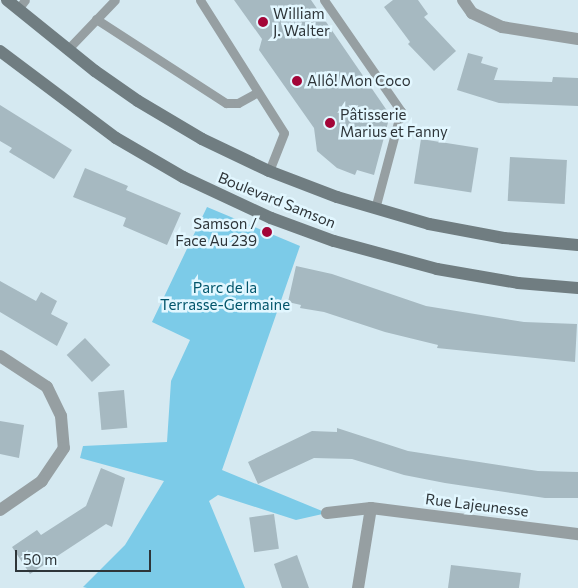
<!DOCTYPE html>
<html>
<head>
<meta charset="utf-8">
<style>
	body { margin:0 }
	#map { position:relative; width:578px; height:588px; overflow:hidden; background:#d5e9f1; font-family:Commissioner,sans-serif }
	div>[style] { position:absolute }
	.green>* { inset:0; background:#7ccbe8 }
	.building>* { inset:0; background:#a6b9c1; transform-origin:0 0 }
	.lane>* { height:9px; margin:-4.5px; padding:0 4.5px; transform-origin:4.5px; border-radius:4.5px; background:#969fa2 }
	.street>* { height:12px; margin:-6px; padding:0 6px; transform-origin:6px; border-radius:6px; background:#969fa2 }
	.secondary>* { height:12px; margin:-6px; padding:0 6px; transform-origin:6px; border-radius:6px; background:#707d81 }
	.dots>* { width:14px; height:14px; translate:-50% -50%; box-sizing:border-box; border:2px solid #e2f7ff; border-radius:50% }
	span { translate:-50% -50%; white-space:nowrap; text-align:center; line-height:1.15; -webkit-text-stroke:5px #e2f7ff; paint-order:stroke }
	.poi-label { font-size:15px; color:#2e3539 }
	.left { translate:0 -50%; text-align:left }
	.right { translate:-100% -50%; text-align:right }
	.street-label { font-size:15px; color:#2e3539 }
	.park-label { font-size:15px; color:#02556b }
	.scale { position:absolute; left:15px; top:550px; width:136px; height:22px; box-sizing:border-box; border:2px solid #2e3539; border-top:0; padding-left:6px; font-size:15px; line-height:18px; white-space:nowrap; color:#2e3539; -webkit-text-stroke:4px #e2f7ff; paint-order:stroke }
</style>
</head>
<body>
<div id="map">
	<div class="green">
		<i style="clip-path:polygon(207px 207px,300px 246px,222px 470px,327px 513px,296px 520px,218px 495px,209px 501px,245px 588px,87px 588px,83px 587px,125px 545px,164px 481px,80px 458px,83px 446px,167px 442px,171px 381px,190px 340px,152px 322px)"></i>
	</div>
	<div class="building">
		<i style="clip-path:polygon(234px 0,311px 0,390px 115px,374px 175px,357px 170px,355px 175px,337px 168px,317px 151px,314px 128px,259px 50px,262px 39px)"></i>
		<i style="clip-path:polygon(393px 0,418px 0,428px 14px,424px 17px,456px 51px,434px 71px,408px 44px,410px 42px,384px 7px)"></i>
		<i style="clip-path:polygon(468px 53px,483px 57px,481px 63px,498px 68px,494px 80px,552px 82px,553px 77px,578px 78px,578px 106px,499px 103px,457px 90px)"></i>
		<i style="clip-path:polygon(0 105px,72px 150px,54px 179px,9px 152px,12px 148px,0 141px)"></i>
		<i style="left:421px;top:139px;width:58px;height:45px;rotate:9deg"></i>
		<i style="left:510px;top:157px;width:57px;height:44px;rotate:3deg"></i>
		<i style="clip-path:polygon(85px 168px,128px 186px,126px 190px,181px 213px,167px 245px,123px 226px,126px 218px,73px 197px)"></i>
		<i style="clip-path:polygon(296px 266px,332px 274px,426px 306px,524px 322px,577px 324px,575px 362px,437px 348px,438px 345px,385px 332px,324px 312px,300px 308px,301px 305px,288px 302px)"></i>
		<i style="clip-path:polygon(0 281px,36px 301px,41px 292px,57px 301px,51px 314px,68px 323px,57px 346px,0 312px)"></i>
		<i style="left:85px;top:338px;width:37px;height:25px;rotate:47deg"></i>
		<i style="left:124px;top:390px;width:38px;height:26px;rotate:85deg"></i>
		<i style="clip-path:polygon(0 421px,24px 425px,19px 458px,0 454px)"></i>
		<i style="clip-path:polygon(337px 428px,408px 451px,538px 471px,578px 472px,578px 498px,545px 498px,445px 483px,404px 475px,352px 459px,314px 458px,258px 484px,248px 462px,312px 431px,337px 432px)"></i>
		<i style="clip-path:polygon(101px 468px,125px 478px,112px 527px,106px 524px,30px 574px,12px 547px,37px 530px,41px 535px,86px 506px)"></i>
		<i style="left:274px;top:514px;width:35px;height:25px;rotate:82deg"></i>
		<i style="clip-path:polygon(297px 555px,309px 588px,282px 588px,274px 564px)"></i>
		<i style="clip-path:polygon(451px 565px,521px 573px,519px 588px,448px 588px)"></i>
	</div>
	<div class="lane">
		<i style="left:200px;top:0;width:157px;rotate:57.7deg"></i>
		<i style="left:284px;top:133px;width:41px;rotate:111.5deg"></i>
		<i style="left:324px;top:0;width:135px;rotate:55.3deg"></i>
		<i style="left:401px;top:111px;width:101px;rotate:104.9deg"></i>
		<i style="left:18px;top:9px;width:11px;rotate:-52deg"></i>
		<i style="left:96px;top:19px;width:155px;rotate:32.9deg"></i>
		<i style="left:226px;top:103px;width:12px"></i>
		<i style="left:238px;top:103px;width:21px;rotate:-29deg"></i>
		<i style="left:67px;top:50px;width:69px;rotate:-46.2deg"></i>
	</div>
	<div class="street">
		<i style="left:463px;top:0;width:16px;rotate:55deg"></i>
		<i style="left:472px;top:13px;width:33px;rotate:25deg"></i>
		<i style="left:502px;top:27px;width:77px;rotate:9deg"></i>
		<i style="left:0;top:356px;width:56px;rotate:33.4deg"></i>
		<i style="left:47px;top:387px;width:32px;rotate:64deg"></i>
		<i style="left:61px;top:416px;width:32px;rotate:85deg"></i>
		<i style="left:64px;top:448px;width:40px;rotate:124deg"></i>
		<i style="left:42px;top:481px;width:51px;rotate:145.4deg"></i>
		<i style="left:327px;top:513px;width:44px;rotate:-6.5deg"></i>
		<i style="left:358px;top:588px;width:81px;rotate:-80.8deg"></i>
		<i style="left:371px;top:508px;width:209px;rotate:7.2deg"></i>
	</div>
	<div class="secondary">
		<i style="left:7px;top:0;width:113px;rotate:38.9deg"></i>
		<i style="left:95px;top:71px;width:52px;rotate:34.9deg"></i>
		<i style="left:138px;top:101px;width:74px;rotate:30.7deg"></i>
		<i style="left:202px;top:139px;width:74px;rotate:25.5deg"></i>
		<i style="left:269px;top:171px;width:73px;rotate:20.9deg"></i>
		<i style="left:337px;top:197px;width:96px;rotate:16.4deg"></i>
		<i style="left:429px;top:224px;width:76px;rotate:10.6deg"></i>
		<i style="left:504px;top:238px;width:74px;rotate:5.4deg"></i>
		<i style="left:0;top:51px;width:145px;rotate:36.9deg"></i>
		<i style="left:116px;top:138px;width:78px;rotate:30.2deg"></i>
		<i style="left:183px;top:177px;width:97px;rotate:25deg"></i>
		<i style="left:271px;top:218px;width:67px;rotate:20.1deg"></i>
		<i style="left:334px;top:241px;width:107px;rotate:15.2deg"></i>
		<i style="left:437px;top:269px;width:82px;rotate:9.8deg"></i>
		<i style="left:518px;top:283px;width:60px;rotate:4.8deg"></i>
	</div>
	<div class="dots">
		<i style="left:263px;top:22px;background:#a30538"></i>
		<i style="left:297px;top:81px;background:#a30538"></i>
		<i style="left:330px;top:123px;background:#a30538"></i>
		<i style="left:267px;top:232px;background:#a30538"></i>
	</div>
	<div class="poi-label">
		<span class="left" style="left:273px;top:22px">William<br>J. Walter</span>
		<span class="left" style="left:307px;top:81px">Allô! Mon Coco</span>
		<span class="left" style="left:340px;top:123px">Pâtisserie<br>Marius et Fanny</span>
		<span class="right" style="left:257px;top:232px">Samson /<br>Face Au 239</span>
	</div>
	<div class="street-label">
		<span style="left:277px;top:200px;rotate:22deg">Boulevard Samson</span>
		<span style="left:477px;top:505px;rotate:7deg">Rue Lajeunesse</span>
	</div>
	<div class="park-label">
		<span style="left:225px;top:296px">Parc de la<br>Terrasse-Germaine</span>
	</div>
	<div class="scale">50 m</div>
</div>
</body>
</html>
